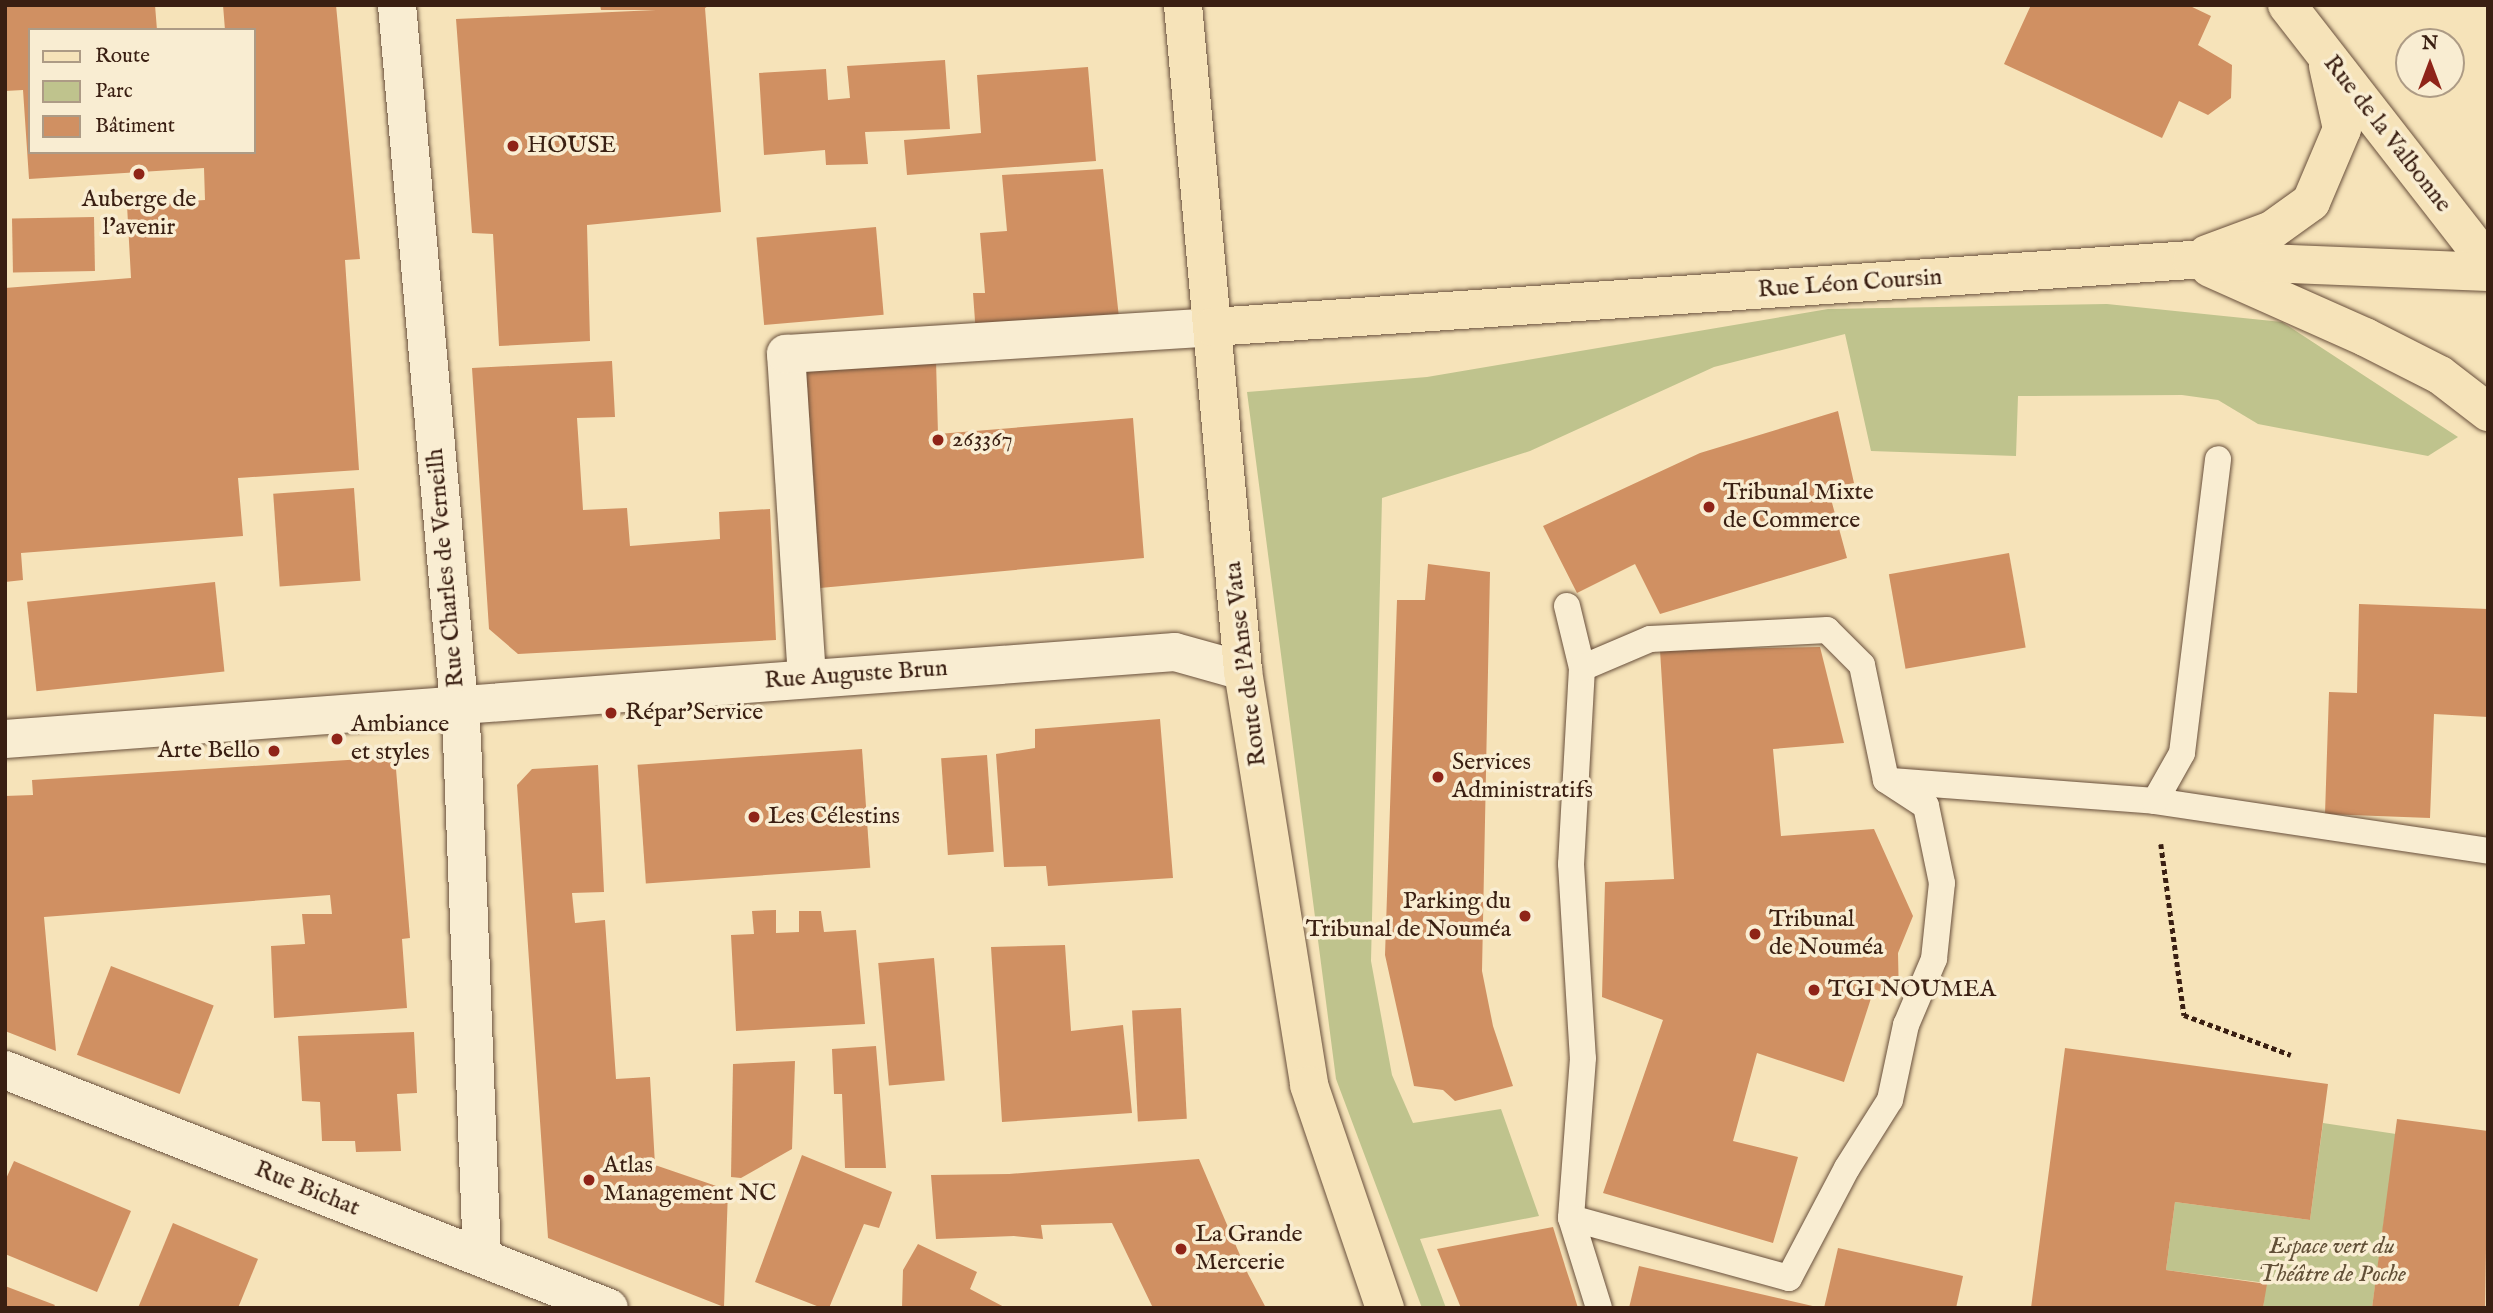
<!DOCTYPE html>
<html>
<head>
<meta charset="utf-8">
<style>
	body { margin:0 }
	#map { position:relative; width:2493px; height:1313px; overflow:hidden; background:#f6e3b9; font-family:"IM FELL English",serif }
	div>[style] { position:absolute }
	.green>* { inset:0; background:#bfc38d }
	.building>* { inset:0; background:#d09062; transform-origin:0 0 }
	.path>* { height:4.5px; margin-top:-2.25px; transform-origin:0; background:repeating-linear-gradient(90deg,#3a1f12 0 5px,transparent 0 8.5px) }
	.roads { filter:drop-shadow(0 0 2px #69503c) drop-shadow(0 0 2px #69503c) }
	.service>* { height:26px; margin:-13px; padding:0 13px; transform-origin:13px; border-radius:13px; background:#f9edd2 }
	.minor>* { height:38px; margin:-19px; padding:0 19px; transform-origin:19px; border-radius:19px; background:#f9edd2 }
	.tertiary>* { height:38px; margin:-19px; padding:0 19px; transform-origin:19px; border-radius:19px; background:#f9edd2 }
	.primary>* { height:38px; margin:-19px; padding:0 19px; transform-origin:19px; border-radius:19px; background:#f6e3b9 }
	.dots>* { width:19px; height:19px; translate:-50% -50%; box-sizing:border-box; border:4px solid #f9edd2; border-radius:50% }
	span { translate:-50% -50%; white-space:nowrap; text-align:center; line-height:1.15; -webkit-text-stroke:7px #f9edd2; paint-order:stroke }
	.street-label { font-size:24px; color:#3a1f12 }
	.poi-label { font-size:24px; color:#3a1f12 }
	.left { translate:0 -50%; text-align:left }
	.right { translate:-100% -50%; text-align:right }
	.park-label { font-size:24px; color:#625037; font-style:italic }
	.frame { position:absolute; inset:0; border:7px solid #3a1f12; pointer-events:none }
	.legend { position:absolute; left:28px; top:28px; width:228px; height:126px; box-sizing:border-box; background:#f9edd2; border:2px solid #ad9b85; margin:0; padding:9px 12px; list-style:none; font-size:21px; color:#3a1f12 }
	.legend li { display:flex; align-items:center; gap:14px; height:35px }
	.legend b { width:35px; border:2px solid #ad9b85 }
	.north { position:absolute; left:2395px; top:28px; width:70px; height:70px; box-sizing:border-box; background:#f9edd2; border:2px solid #ad9b85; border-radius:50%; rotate:0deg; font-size:19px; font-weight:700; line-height:28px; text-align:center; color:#3a1f12 }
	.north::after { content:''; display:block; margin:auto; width:24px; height:32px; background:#8f2418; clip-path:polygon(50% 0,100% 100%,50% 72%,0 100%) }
</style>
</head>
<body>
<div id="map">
	<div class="green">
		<i style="clip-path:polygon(2107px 304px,2282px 322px,2458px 437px,2428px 456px,2258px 424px,2218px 400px,2182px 395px,2018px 396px,2016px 456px,1871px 451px,1845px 334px,1714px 367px,1530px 451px,1382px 498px,1371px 961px,1392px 1075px,1413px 1123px,1501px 1109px,1539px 1216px,1420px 1239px,1446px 1308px,1422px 1308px,1336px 1079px,1247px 392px,1427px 377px,1828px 309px)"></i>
		<i style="clip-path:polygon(2323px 1123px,2396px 1134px,2372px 1308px,2263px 1308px,2266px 1283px,2166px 1270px,2175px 1202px,2310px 1220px)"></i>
	</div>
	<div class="building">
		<i style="clip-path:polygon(5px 5px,155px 5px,157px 30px,30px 30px,30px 152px,254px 152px,254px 30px,225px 30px,223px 5px,336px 5px,360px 259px,345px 260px,359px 470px,238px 478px,243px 536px,21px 553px,23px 580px,5px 582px,5px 288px,131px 278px,127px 205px,205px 200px,204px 168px,29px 179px,23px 90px,5px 91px)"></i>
		<i style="clip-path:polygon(600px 5px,710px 5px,705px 8px,721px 212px,587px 225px,590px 341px,499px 346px,493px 234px,472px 233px,456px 19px,656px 10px,601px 10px)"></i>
		<i style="clip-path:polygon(2031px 5px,2188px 5px,2211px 16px,2198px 45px,2232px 65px,2231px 98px,2208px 115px,2179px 101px,2162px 138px,2004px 64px)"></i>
		<i style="clip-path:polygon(945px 60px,950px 129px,865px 132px,868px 164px,826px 165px,825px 150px,764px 155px,759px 73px,826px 69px,828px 100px,850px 98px,847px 66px)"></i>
		<i style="clip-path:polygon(1088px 67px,1096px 161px,907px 175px,904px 140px,981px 133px,977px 75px)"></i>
		<i style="clip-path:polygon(1103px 169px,1120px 327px,976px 335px,973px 293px,985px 293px,980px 233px,1007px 231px,1002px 175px)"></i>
		<i style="left:94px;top:217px;width:54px;height:82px;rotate:89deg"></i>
		<i style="left:876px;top:227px;width:88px;height:120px;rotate:85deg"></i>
		<i style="clip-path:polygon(936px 360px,938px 434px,1133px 418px,1144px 558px,820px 588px,804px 368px)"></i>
		<i style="clip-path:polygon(612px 361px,615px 417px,577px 418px,583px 510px,627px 508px,630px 546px,720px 539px,719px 512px,770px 509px,776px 640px,518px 654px,489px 629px,472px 368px)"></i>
		<i style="clip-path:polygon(1838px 411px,1854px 483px,1828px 488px,1847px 558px,1660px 614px,1635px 564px,1577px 593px,1543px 526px,1700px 453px)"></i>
		<i style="left:354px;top:488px;width:93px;height:81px;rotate:86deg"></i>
		<i style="left:2009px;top:553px;width:96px;height:122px;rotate:80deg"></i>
		<i style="clip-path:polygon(1428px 564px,1490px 572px,1482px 971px,1493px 1026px,1513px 1086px,1455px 1101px,1443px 1090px,1414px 1086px,1385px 955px,1397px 600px,1425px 600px)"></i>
		<i style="left:215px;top:582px;width:90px;height:189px;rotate:84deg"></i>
		<i style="clip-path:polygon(2359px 604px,2488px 609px,2488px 717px,2434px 714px,2430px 818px,2325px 814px,2329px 692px,2357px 693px)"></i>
		<i style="clip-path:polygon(1820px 647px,1844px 743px,1773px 749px,1781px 836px,1874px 829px,1913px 916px,1898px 953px,1899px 999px,1874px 989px,1844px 1082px,1757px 1053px,1733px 1141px,1798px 1157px,1773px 1243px,1603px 1193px,1663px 1020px,1602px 997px,1605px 882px,1674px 879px,1660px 650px)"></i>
		<i style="clip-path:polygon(1160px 719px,1173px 878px,1048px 886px,1046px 866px,1004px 867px,996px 754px,1035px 748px,1035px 729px)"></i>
		<i style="left:862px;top:749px;width:119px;height:225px;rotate:86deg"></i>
		<i style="left:987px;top:755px;width:97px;height:46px;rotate:86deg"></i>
		<i style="clip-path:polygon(395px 757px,410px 938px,402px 939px,407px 1008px,274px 1018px,271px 946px,305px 944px,302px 914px,332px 914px,330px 895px,44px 917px,56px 1051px,5px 1031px,5px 796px,33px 795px,32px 780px)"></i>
		<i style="clip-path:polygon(598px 765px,604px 892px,572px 893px,575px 923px,605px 920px,616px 1079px,650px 1077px,655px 1165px,728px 1190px,724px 1307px,548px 1238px,517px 785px,532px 769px)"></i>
		<i style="clip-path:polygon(776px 910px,776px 933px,799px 932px,799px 911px,821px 911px,824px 932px,856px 930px,865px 1024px,736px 1031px,731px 935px,754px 934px,752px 911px)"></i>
		<i style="clip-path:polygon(1065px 945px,1071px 1031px,1123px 1025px,1132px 1113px,1002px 1122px,991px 947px)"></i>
		<i style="left:934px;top:958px;width:123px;height:56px;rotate:85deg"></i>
		<i style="left:111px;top:966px;width:110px;height:95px;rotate:21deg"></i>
		<i style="left:1181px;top:1008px;width:111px;height:49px;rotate:87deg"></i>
		<i style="clip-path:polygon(414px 1032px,417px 1093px,397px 1094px,401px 1151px,356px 1152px,355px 1141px,322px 1141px,320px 1102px,302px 1101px,298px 1036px)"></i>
		<i style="clip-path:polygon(876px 1046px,886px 1168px,845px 1168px,842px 1094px,834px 1094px,832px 1049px)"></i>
		<i style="clip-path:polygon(2065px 1048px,2328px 1084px,2310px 1220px,2175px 1202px,2166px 1270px,2267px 1284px,2263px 1308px,2031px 1308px)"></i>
		<i style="clip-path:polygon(795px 1061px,792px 1149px,741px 1178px,731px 1177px,733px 1064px)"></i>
		<i style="clip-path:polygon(2397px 1119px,2488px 1131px,2485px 1308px,2372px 1308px)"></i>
		<i style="clip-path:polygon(802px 1155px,892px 1192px,879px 1228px,864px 1224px,829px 1308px,822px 1308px,755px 1282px)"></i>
		<i style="clip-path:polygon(1199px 1159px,1248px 1274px,1266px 1308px,1153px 1308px,1112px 1223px,1041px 1225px,1043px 1239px,1014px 1236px,936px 1239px,931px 1175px,1009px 1174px)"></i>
		<i style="clip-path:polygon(14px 1161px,131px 1211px,97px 1292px,5px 1254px,5px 1181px)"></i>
		<i style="clip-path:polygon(173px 1223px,258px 1259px,238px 1308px,138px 1308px)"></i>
		<i style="clip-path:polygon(1553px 1227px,1578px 1308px,1461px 1308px,1437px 1249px)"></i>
		<i style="clip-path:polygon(918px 1244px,977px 1272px,970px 1289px,1006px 1308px,902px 1308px,903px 1270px)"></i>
		<i style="clip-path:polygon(1838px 1248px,1963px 1276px,1956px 1308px,1824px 1308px)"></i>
		<i style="clip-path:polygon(1639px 1266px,1817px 1307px,1816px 1308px,1629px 1308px)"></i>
		<i style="clip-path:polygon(5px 1286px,55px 1305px,53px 1308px,5px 1308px)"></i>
	</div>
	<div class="path">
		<i style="left:2161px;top:844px;width:173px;rotate:82.3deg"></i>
		<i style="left:2184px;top:1015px;width:114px;rotate:20.5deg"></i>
	</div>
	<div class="roads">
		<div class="service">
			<i style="left:1567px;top:606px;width:64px;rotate:76.4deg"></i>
			<i style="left:1582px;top:668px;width:196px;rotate:93.2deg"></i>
			<i style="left:1571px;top:864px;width:194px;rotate:86.5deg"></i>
			<i style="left:1583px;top:1058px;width:160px;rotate:94.3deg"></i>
			<i style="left:1571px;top:1218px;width:94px;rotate:72.7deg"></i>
			<i style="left:1891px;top:781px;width:265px;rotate:4.3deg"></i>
			<i style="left:2155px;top:801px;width:337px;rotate:8.5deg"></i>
			<i style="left:2155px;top:801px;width:55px;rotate:-60.6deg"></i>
			<i style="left:2182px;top:753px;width:296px;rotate:-83deg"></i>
			<i style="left:1571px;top:1218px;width:226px;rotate:15.4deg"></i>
			<i style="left:1789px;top:1278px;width:124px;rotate:-62.2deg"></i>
			<i style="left:1847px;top:1168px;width:80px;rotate:-57.7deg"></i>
			<i style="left:1890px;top:1100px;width:77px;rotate:-78deg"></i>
			<i style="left:1906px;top:1025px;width:72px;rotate:-67deg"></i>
			<i style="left:1934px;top:959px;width:76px;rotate:-84deg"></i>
			<i style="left:1942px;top:883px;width:79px;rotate:-101.7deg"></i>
			<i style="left:1926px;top:806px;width:48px;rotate:-147deg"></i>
			<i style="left:1886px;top:780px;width:117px;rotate:-101.8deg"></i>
			<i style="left:1862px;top:665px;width:49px;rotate:-135deg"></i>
			<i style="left:1827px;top:630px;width:177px;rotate:177.1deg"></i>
			<i style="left:1650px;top:639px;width:74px;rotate:156.9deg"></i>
		</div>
		<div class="minor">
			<i style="left:807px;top:678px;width:325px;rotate:-93.7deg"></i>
			<i style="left:786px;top:354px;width:428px;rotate:-3.6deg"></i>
		</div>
		<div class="tertiary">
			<i style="left:397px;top:5px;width:737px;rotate:84.94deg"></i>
			<i style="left:462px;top:739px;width:519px;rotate:87.79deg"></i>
			<i style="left:5px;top:739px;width:1173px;rotate:-4.25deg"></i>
			<i style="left:1175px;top:652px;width:71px;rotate:15.6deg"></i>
			<i style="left:5px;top:1070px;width:649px;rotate:21.51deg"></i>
		</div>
		<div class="primary">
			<i style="left:1183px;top:5px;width:669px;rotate:84.85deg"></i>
			<i style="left:1243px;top:671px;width:419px;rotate:80.9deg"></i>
			<i style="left:1309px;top:1085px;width:236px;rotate:71.2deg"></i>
			<i style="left:2287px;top:5px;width:327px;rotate:52.1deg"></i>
			<i style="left:2207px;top:254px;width:69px;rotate:-20.3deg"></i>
			<i style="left:2272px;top:230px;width:48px;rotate:-35.7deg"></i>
			<i style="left:2311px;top:202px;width:79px;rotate:-67deg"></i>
			<i style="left:2342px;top:129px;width:65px;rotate:-102.5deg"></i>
			<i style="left:2210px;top:268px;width:170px;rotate:24deg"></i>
			<i style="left:2365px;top:337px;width:84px;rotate:26.9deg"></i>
			<i style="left:2440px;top:375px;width:61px;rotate:37.6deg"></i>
			<i style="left:1213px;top:327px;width:981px;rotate:-3.92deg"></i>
			<i style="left:2192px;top:260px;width:296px;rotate:2.3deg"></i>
		</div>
	</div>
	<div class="dots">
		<i style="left:513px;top:146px;background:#8f2418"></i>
		<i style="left:139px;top:174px;background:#8f2418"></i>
		<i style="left:938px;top:440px;background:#8f2418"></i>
		<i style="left:1709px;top:507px;background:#8f2418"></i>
		<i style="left:611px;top:713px;background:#8f2418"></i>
		<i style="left:337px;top:739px;background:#8f2418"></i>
		<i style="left:274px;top:751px;background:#8f2418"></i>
		<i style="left:1438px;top:777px;background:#8f2418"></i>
		<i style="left:754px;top:817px;background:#8f2418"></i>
		<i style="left:1525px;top:916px;background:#8f2418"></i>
		<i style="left:1755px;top:934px;background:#8f2418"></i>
		<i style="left:1814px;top:990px;background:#8f2418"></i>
		<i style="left:589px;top:1180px;background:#8f2418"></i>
		<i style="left:1181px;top:1249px;background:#8f2418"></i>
	</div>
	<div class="street-label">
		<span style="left:2387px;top:134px;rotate:52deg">Rue de la Valbonne</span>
		<span style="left:1850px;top:284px;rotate:-4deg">Rue Léon Coursin</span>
		<span style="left:446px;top:568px;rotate:-95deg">Rue Charles de Verneilh</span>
		<span style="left:1246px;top:664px;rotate:-97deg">Route de l'Anse Vata</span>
		<span style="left:856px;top:675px;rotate:-4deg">Rue Auguste Brun</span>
		<span style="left:307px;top:1189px;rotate:22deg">Rue Bichat</span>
	</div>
	<div class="poi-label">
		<span class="left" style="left:527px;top:146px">HOUSE</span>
		<span style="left:139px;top:214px">Auberge de<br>l'avenir</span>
		<span class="left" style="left:952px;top:440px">263367</span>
		<span class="left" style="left:1723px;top:507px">Tribunal Mixte<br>de Commerce</span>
		<span class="left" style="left:625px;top:713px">Répar'Service</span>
		<span class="left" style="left:351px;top:739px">Ambiance<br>et styles</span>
		<span class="right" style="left:260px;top:751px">Arte Bello</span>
		<span class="left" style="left:1452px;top:777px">Services<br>Administratifs</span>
		<span class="left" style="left:768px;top:817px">Les Célestins</span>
		<span class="right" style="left:1511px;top:916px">Parking du<br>Tribunal de Nouméa</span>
		<span class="left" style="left:1769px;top:934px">Tribunal<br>de Nouméa</span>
		<span class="left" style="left:1828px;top:990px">TGI NOUMEA</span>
		<span class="left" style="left:603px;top:1180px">Atlas<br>Management NC</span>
		<span class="left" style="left:1195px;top:1249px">La Grande<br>Mercerie</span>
	</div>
	<div class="park-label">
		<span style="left:2332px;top:1261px">Espace vert du<br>Théâtre de Poche</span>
	</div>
	<div class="frame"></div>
	<ul class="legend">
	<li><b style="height:9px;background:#f6e3b9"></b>Route</li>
	<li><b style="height:19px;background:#bfc38d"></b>Parc</li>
	<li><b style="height:19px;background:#d09062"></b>Bâtiment</li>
	</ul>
	<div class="north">N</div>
</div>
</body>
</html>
